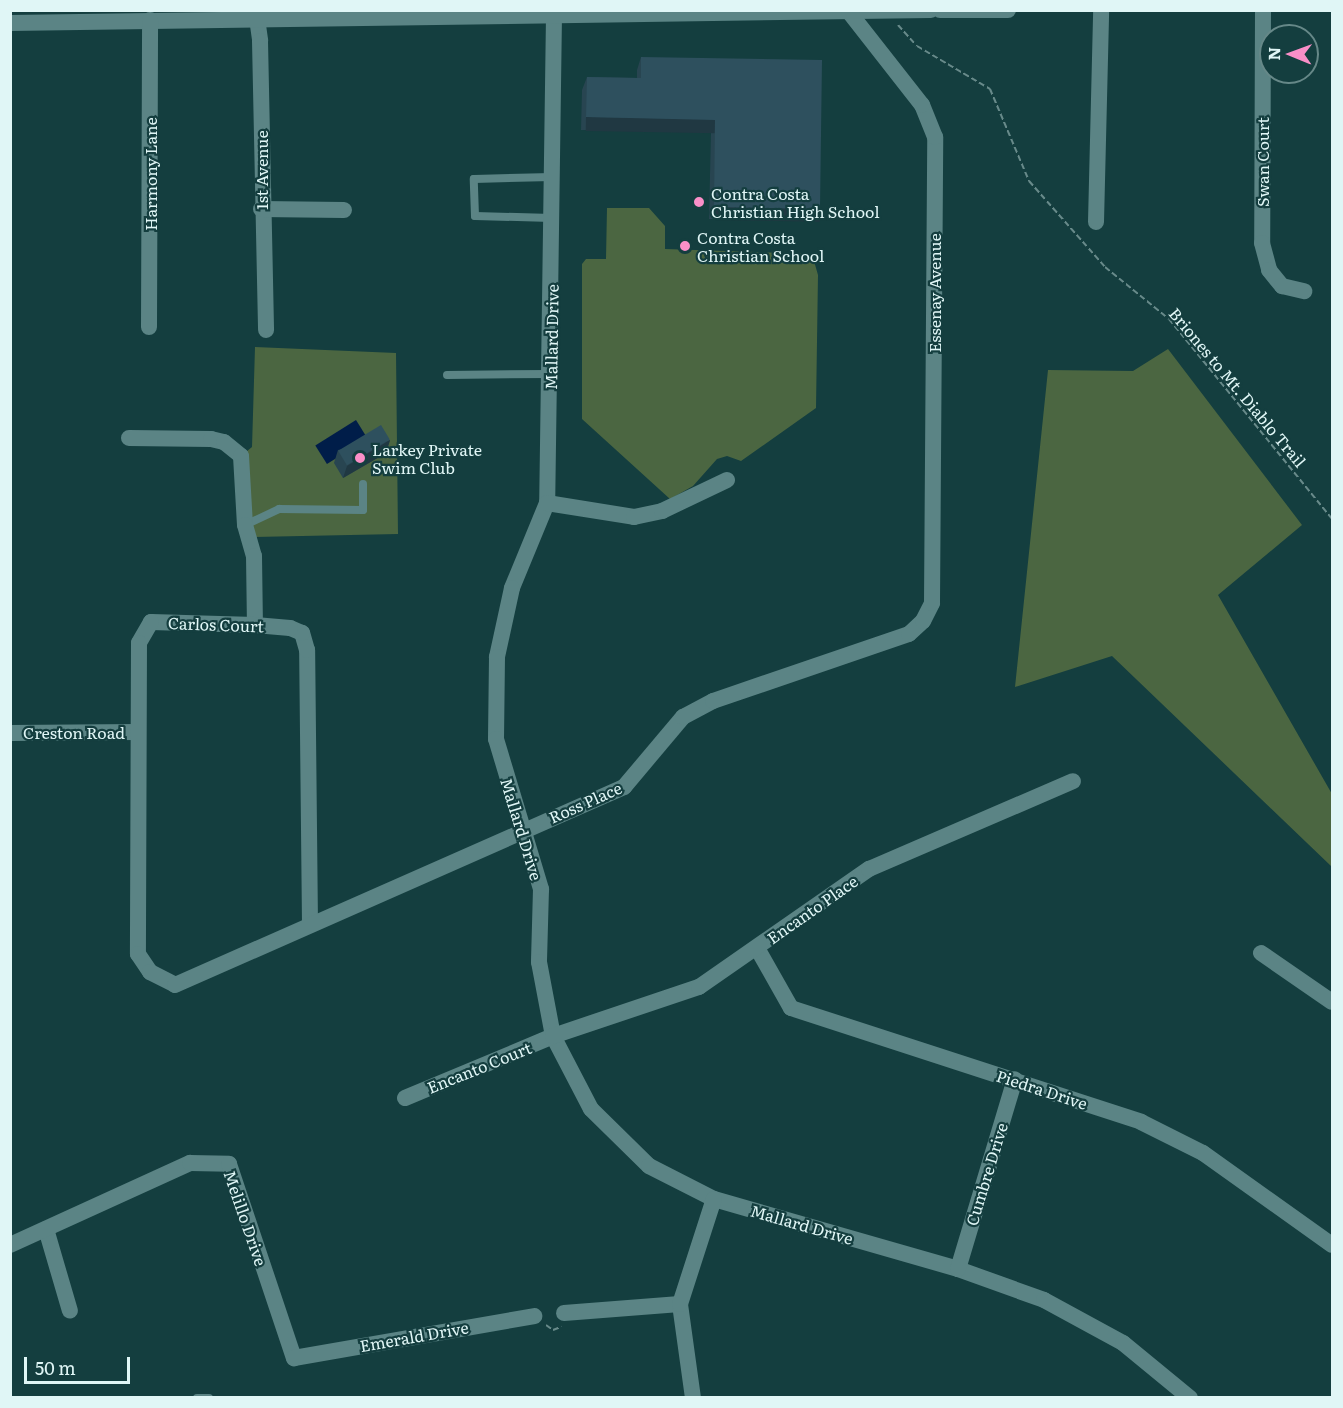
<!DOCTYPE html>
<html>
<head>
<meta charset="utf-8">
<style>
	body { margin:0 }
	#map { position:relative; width:1343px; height:1408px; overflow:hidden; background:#143e3f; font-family:Literata,serif }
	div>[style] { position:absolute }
	.green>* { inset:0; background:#4b6641 }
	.water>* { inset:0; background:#001d49; transform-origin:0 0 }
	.path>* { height:2px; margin-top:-1px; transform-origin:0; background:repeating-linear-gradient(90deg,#688a8a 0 6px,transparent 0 9px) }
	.lane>* { height:8px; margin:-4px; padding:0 4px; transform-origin:4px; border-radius:4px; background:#5b8485 }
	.street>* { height:16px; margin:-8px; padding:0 8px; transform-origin:8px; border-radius:8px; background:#5b8485 }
	.wall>* { inset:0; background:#284551 }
	.shaded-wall>* { inset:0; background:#203842; transform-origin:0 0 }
	.building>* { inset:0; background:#2e505e; transform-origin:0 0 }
	.dots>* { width:16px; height:16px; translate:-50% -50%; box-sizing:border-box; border:3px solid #143e3f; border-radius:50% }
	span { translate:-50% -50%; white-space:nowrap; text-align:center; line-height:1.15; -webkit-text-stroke:4.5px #143e3f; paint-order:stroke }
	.street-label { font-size:16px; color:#e0f6f6 }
	.poi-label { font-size:16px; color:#e0f6f6 }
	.left { translate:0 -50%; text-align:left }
	.frame { position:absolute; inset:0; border:12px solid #e0f6f6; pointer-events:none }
	.north { position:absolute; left:1259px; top:24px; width:60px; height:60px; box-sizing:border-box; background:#143e3f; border:2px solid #688; border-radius:50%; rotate:271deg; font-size:16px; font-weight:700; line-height:24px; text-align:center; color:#e0f6f6 }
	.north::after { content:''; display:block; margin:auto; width:21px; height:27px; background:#fa8fc8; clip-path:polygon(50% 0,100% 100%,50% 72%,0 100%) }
	.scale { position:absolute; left:24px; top:1357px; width:106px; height:27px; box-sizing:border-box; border:3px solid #e0f6f6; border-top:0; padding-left:8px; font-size:18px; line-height:21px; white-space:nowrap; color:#e0f6f6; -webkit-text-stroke:4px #143e3f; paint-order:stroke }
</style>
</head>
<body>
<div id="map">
	<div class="green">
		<i style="clip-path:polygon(607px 208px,649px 208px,665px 226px,665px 249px,812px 254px,818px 275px,816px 408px,741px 461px,727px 456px,717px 459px,693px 486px,670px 499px,582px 419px,582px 264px,586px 259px,606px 259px)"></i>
		<i style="clip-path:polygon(255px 347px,396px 353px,398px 534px,250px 537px,241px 456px,252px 447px)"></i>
		<i style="clip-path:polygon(1168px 349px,1302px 525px,1218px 595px,1332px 794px,1331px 866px,1112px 656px,1015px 687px,1048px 370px,1133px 371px)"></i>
	</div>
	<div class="water">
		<i style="left:356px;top:420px;width:22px;height:48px;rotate:58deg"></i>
	</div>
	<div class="path">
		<i style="left:898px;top:25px;width:28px;rotate:48deg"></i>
		<i style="left:917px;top:46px;width:85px;rotate:30.5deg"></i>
		<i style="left:990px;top:89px;width:100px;rotate:67deg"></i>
		<i style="left:1029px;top:181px;width:115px;rotate:48.5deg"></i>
		<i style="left:1105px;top:267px;width:82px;rotate:39.1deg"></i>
		<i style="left:1169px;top:319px;width:258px;rotate:50.8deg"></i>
		<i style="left:546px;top:1325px;width:9px;rotate:36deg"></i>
		<i style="left:553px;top:1330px;width:9px;rotate:-21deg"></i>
	</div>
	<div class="lane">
		<i style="left:552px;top:218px;width:77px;rotate:-178.5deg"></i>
		<i style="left:475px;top:216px;width:37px;rotate:-92deg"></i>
		<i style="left:474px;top:179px;width:78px;rotate:-1.5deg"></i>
		<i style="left:447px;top:375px;width:103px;rotate:-0.6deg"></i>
		<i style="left:245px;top:525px;width:38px;rotate:-25deg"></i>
		<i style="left:279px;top:509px;width:84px;rotate:0.7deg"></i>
		<i style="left:363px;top:510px;width:26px;rotate:-90deg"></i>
		<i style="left:197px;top:1398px;width:12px"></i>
	</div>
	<div class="street">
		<i style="left:940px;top:10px;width:68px"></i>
		<i style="left:1263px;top:10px;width:233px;rotate:90.2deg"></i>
		<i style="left:1262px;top:243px;width:28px;rotate:75deg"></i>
		<i style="left:1269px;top:270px;width:21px;rotate:51deg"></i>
		<i style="left:1282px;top:286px;width:23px;rotate:13deg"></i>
		<i style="left:256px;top:11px;width:30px;rotate:82deg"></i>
		<i style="left:260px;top:41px;width:289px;rotate:88.8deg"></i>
		<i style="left:554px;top:15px;width:488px;rotate:90.8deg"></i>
		<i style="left:547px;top:503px;width:92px;rotate:112.4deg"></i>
		<i style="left:512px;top:588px;width:71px;rotate:102.3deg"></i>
		<i style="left:497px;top:657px;width:82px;rotate:90.7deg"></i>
		<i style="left:496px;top:739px;width:157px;rotate:73.3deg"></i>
		<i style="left:541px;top:889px;width:73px;rotate:91.6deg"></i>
		<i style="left:539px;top:962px;width:75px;rotate:79.3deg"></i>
		<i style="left:553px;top:1036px;width:82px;rotate:62.5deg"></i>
		<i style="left:591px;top:1109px;width:81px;rotate:44.5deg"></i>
		<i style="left:649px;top:1166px;width:73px;rotate:26.9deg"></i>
		<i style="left:714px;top:1199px;width:254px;rotate:16deg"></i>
		<i style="left:958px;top:1269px;width:91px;rotate:19.8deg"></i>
		<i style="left:1044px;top:1300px;width:90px;rotate:28.6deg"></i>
		<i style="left:1123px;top:1343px;width:87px;rotate:39.4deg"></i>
		<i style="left:10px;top:23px;width:921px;rotate:-0.81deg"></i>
		<i style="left:261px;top:209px;width:83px;rotate:0.7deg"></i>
		<i style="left:1096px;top:222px;width:212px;rotate:-88.6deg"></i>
		<i style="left:149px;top:327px;width:307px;rotate:-89.8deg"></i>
		<i style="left:129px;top:438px;width:82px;rotate:0.7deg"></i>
		<i style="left:211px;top:439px;width:13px;rotate:13deg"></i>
		<i style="left:224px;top:442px;width:22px;rotate:39deg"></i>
		<i style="left:241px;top:456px;width:69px;rotate:86.7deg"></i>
		<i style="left:245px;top:525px;width:32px;rotate:74deg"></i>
		<i style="left:254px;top:556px;width:69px;rotate:89.2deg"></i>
		<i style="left:547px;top:503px;width:88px;rotate:9.1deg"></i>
		<i style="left:634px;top:517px;width:29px;rotate:-12deg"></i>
		<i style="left:662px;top:511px;width:72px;rotate:-25.5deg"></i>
		<i style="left:10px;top:733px;width:128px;rotate:-0.4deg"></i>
		<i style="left:310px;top:924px;width:274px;rotate:-90.6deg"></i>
		<i style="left:307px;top:650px;width:18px;rotate:-106deg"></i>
		<i style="left:302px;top:633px;width:13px;rotate:-157deg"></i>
		<i style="left:290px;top:628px;width:35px;rotate:-175deg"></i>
		<i style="left:255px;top:625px;width:104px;rotate:-178.3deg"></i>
		<i style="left:151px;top:622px;width:24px;rotate:120deg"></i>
		<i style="left:139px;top:643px;width:311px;rotate:90.2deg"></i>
		<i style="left:138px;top:954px;width:22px;rotate:56deg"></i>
		<i style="left:150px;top:972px;width:28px;rotate:27deg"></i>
		<i style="left:175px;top:985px;width:491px;rotate:-23.8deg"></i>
		<i style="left:624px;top:787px;width:92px;rotate:-49.9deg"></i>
		<i style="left:683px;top:717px;width:34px;rotate:-28deg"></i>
		<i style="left:713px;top:701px;width:207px;rotate:-18.9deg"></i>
		<i style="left:909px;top:634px;width:19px;rotate:-43deg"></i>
		<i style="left:923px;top:621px;width:20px;rotate:-63deg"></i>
		<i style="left:932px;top:603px;width:466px;rotate:-89.6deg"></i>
		<i style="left:935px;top:137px;width:35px;rotate:-112deg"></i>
		<i style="left:922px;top:105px;width:118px;rotate:-128.1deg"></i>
		<i style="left:757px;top:948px;width:69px;rotate:60.5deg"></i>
		<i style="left:791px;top:1008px;width:368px;rotate:18deg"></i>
		<i style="left:1141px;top:1122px;width:69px;rotate:26.6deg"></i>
		<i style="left:1203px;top:1153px;width:158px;rotate:35.5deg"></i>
		<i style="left:1261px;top:953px;width:86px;rotate:34.6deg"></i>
		<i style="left:405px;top:1098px;width:160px;rotate:-22.7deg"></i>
		<i style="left:553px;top:1036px;width:154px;rotate:-18.6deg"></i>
		<i style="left:699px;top:987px;width:207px;rotate:-34.8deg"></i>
		<i style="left:869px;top:869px;width:222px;rotate:-23.3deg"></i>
		<i style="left:46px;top:1229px;width:85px;rotate:73.7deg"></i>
		<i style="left:10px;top:1245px;width:198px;rotate:-24.5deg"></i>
		<i style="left:190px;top:1163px;width:39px;rotate:1deg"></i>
		<i style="left:229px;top:1164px;width:205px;rotate:71.5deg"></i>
		<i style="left:294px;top:1358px;width:244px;rotate:-9.9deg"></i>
		<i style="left:958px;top:1269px;width:198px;rotate:-73.3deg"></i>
		<i style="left:564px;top:1313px;width:116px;rotate:-4.4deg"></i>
		<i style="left:693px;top:1398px;width:95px;rotate:-97.9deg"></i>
		<i style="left:680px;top:1304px;width:110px;rotate:-72.1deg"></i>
	</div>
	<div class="wall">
		<i style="clip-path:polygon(641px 57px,820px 209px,815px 221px,709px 219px,711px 132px,581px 130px,582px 90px,587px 77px,637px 78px,637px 70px)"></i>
		<i style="clip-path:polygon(390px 440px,386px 453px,343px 478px,334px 463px,338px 450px)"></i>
	</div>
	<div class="shaded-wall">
		<i style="left:586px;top:117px;width:129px;height:14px;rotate:1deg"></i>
		<i style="left:714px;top:207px;width:106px;height:13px;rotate:1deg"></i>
		<i style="clip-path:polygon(390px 440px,386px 453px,343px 478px,347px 466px)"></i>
	</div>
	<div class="building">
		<i style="clip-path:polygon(641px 57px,822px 60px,820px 209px,714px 207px,715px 120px,586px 117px,587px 77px,641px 78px)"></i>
		<i style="left:381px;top:425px;width:17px;height:50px;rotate:59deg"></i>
	</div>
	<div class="dots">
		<i style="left:699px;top:202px;background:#fa8fc8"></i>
		<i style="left:685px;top:246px;background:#fa8fc8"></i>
		<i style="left:360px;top:458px;background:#fa8fc8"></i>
	</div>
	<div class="street-label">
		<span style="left:1262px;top:162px;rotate:-90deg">Swan Court</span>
		<span style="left:261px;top:170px;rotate:-90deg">1st Avenue</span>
		<span style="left:150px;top:174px;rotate:-90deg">Harmony Lane</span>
		<span style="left:934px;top:293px;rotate:-90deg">Essenay Avenue</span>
		<span style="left:551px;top:337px;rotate:-89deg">Mallard Drive</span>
		<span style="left:1238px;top:387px;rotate:50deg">Briones to Mt. Diablo Trail</span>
		<span style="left:216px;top:624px;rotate:2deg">Carlos Court</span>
		<span style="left:74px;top:732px">Creston Road</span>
		<span style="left:585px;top:802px;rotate:-24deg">Ross Place</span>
		<span style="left:522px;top:829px;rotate:73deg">Mallard Drive</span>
		<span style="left:812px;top:909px;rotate:-35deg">Encanto Place</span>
		<span style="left:479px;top:1067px;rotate:-22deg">Encanto Court</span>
		<span style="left:1042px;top:1089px;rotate:18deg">Piedra Drive</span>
		<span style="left:986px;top:1174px;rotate:-73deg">Cumbre Drive</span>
		<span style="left:246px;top:1218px;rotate:71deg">Melillo Drive</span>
		<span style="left:802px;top:1224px;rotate:16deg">Mallard Drive</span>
		<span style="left:414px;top:1336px;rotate:-10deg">Emerald Drive</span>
	</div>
	<div class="poi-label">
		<span class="left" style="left:711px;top:202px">Contra Costa<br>Christian High School</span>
		<span class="left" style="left:697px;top:246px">Contra Costa<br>Christian School</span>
		<span class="left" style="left:372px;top:458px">Larkey Private<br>Swim Club</span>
	</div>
	<div class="frame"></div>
	<div class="north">N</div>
	<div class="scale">50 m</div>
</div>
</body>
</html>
